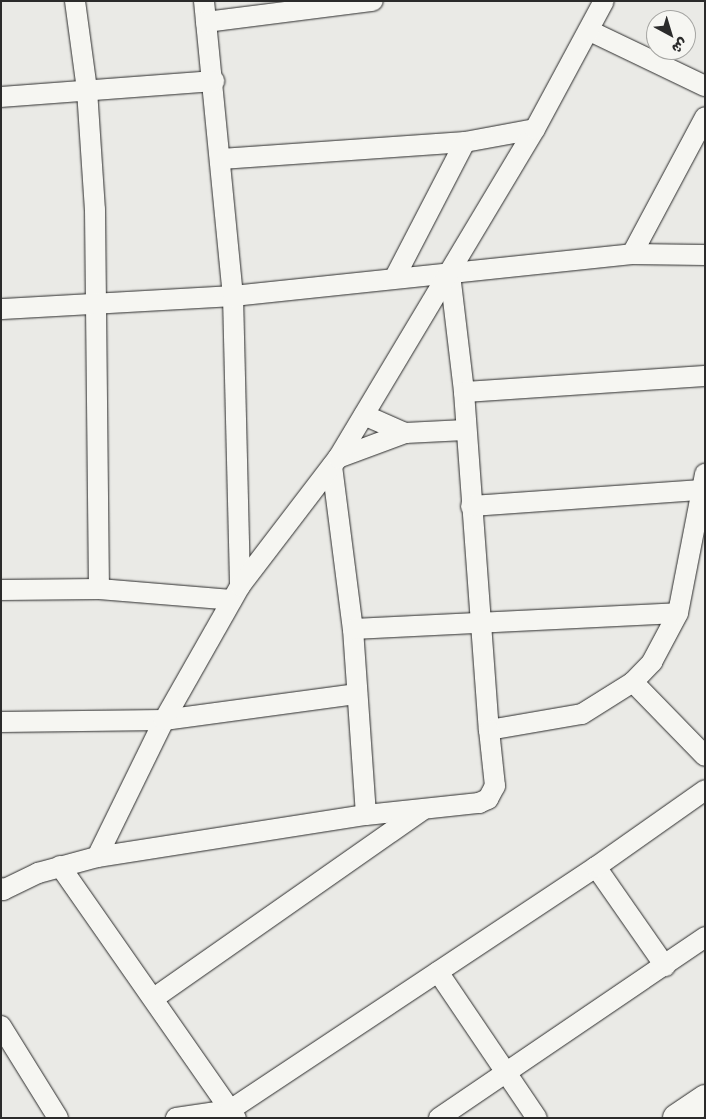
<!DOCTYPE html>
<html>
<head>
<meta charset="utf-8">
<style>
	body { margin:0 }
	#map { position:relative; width:706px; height:1119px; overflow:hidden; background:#eaeae6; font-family:"Shantell Sans","Playpen Sans Arabic",sans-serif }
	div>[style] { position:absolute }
	.roads { filter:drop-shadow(0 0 1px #2b2b2b) drop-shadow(0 0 1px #2b2b2b) }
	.minor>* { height:20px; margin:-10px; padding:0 10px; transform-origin:10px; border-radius:10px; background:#f6f6f2 }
	.primary>* { height:28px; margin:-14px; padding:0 14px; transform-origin:14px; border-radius:14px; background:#f6f6f2 }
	span { translate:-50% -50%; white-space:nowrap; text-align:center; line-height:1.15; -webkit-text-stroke:5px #f6f6f2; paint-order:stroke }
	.frame { position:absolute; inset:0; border:2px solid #2b2b2b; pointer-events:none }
	.north { position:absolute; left:646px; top:10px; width:50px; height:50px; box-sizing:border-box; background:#f6f6f2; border:1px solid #a5a5a2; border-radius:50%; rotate:141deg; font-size:14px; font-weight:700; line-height:20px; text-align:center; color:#2b2b2b }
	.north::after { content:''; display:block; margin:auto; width:18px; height:22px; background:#2b2b2b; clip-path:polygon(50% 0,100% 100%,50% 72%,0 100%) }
</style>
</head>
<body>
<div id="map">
	<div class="roads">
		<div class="minor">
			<i style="left:75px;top:1px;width:90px;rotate:82.3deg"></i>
			<i style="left:87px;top:90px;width:120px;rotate:86.2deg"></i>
			<i style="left:95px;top:210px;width:379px;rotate:89.4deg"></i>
			<i style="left:204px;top:1px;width:296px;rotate:84.4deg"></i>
			<i style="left:233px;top:296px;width:290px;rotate:88.6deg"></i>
			<i style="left:206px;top:22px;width:168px;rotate:-7.2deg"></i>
			<i style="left:590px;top:31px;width:127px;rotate:25.6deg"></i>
			<i style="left:1px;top:97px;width:214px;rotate:-4.3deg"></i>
			<i style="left:221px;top:159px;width:245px;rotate:-4deg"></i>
			<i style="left:465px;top:142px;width:71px;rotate:-10.5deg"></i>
			<i style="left:632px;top:254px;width:155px;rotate:-61.9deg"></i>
			<i style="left:450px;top:274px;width:119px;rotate:83.2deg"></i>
			<i style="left:464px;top:392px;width:339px;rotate:85.8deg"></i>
			<i style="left:489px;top:730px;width:94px;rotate:-9.8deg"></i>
			<i style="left:582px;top:714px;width:60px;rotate:-32.1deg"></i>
			<i style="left:633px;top:682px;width:28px;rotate:-46deg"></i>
			<i style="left:652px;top:662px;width:55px;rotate:-62deg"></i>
			<i style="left:678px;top:613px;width:142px;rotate:-79deg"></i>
			<i style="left:395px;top:277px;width:152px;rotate:-62.6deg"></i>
			<i style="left:1px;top:309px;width:232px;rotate:-3.2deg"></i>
			<i style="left:233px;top:296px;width:401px;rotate:-6deg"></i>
			<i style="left:632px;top:254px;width:73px;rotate:0.8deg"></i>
			<i style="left:464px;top:392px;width:242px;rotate:-3.8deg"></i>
			<i style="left:364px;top:415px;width:45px;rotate:23.7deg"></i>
			<i style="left:405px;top:433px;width:60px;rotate:-2.9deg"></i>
			<i style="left:338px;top:458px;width:72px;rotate:-20.5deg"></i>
			<i style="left:332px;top:466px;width:164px;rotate:82.7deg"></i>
			<i style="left:353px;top:629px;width:186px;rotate:86deg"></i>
			<i style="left:471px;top:506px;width:232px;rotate:-4deg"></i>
			<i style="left:1px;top:590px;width:98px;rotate:-0.6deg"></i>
			<i style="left:99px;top:589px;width:133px;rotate:4.7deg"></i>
			<i style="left:353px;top:629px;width:325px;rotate:-2.8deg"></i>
			<i style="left:633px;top:682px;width:103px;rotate:45.8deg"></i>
			<i style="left:1px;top:722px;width:163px;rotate:-0.7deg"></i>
			<i style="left:164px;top:720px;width:195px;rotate:-7.7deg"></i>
			<i style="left:97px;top:857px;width:153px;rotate:-63.9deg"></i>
			<i style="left:164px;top:720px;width:154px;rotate:-60.4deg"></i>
			<i style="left:240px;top:586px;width:161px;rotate:-52.6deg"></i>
			<i style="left:338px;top:458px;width:383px;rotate:-59.1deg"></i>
			<i style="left:535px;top:129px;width:145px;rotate:-61.7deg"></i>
			<i style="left:60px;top:866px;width:307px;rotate:55.1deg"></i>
			<i style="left:596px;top:867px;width:121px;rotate:55.1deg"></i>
			<i style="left:1px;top:888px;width:3px;rotate:45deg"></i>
			<i style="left:3px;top:890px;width:39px;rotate:-26deg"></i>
			<i style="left:38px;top:873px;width:61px;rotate:-15.2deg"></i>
			<i style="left:97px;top:857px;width:272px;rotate:-8.9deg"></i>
			<i style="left:366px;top:815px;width:114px;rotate:-6.1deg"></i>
			<i style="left:479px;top:803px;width:10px;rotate:-24deg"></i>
			<i style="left:488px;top:799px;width:15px;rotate:-62deg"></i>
			<i style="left:495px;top:786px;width:56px;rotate:-96.1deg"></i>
			<i style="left:438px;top:972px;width:176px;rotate:55.9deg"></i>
			<i style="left:154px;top:998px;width:327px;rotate:-35deg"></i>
			<i style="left:1px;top:1026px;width:108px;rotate:58.2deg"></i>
			<i style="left:176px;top:1118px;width:55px;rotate:-8.4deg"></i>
			<i style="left:230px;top:1110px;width:439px;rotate:-33.6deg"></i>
			<i style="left:596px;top:867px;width:133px;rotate:-35.2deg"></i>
			<i style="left:439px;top:1118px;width:322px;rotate:-34.2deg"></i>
		</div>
		<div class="primary">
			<i style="left:677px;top:1118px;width:34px;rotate:-34deg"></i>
		</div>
	</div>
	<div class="frame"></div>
	<div class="north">ش</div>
</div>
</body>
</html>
